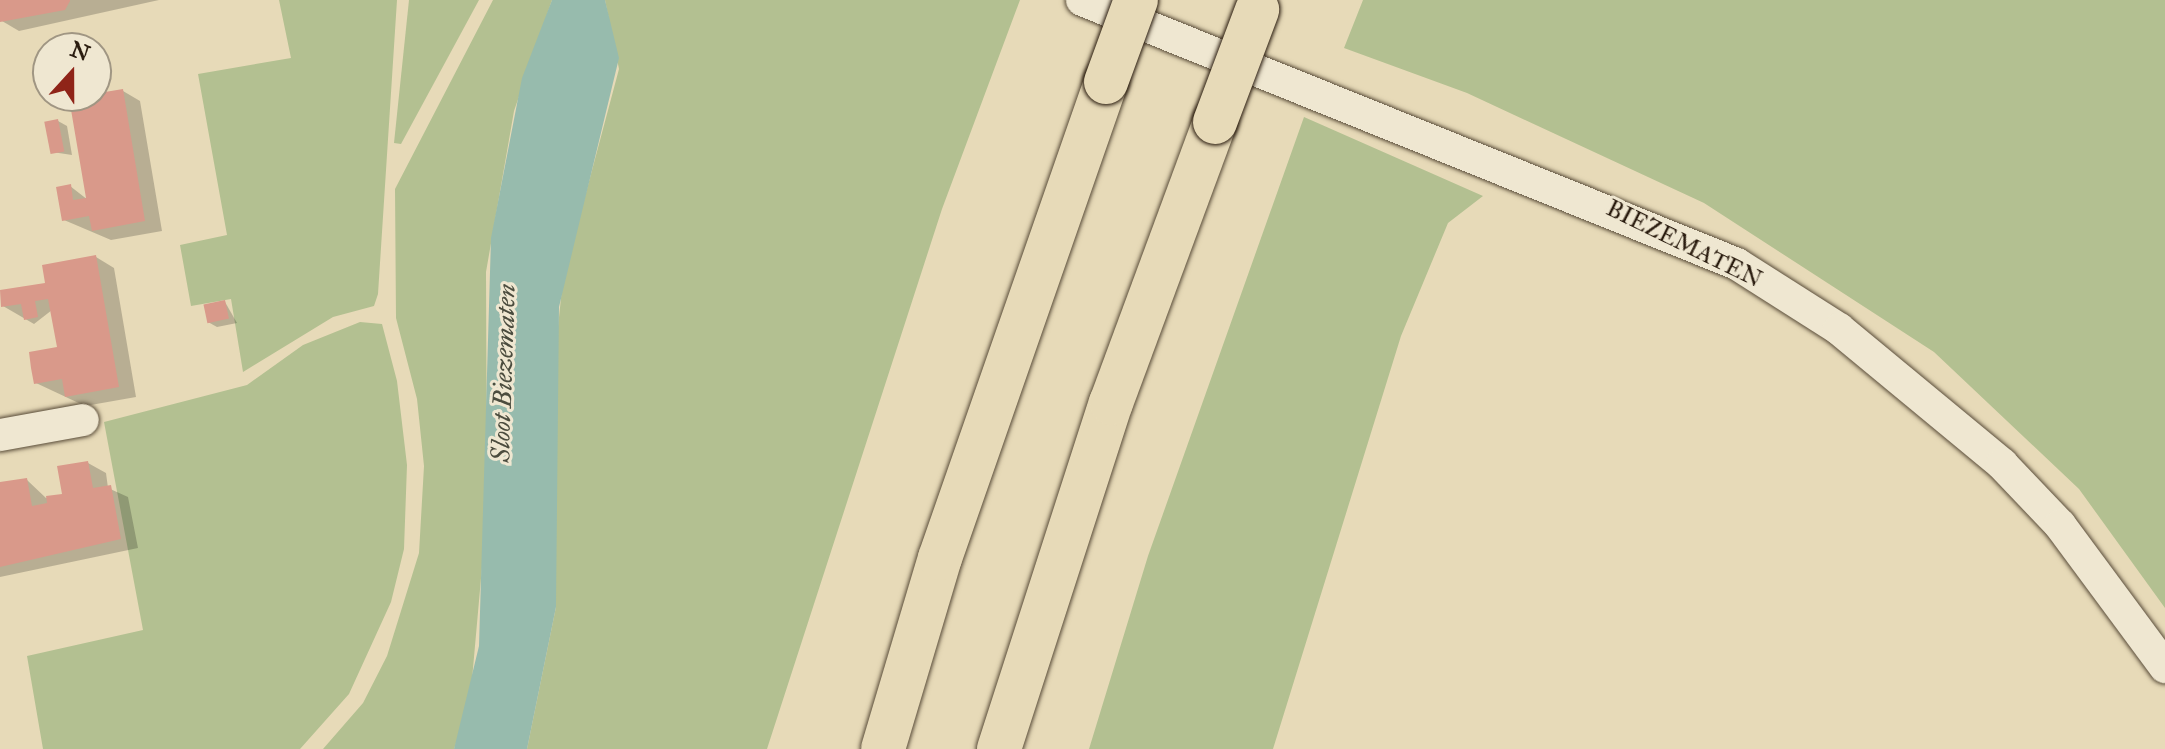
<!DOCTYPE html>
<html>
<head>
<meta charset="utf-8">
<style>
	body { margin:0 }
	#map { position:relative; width:2165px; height:749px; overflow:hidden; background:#e7dab8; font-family:"IM FELL Great Primer",serif }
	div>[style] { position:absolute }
	.green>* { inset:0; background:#b3c091 }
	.water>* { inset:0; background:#97bbad }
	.shadow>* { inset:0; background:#0003 }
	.building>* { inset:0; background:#d9998a; transform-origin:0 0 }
	.roads { filter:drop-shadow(0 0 2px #594c39) drop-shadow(0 0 2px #594c39) }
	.minor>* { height:32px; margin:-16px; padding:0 16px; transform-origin:16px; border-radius:16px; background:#efe7d1 }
	.motorway>* { height:44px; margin:-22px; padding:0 22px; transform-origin:22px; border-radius:22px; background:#e7dab8 }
	.bridges { filter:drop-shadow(0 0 2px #2a1c0f) drop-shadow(0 0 2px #2a1c0f) }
	.motorway-bridge>* { height:44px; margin:-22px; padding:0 22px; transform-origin:22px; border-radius:22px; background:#e7dab8 }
	span { translate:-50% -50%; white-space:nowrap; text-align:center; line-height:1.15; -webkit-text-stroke:6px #efe7d1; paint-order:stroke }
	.street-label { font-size:24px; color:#2a1c0f }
	.water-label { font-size:26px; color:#4b4c3e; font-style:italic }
	.north { position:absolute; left:32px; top:32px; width:80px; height:80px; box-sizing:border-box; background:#efe7d1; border:2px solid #a09683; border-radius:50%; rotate:21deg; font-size:22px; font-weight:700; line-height:32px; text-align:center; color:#2a1c0f }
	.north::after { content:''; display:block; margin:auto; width:28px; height:36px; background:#8f2418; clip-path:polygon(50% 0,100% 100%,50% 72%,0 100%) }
</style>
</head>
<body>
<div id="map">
	<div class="green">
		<i style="clip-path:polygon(279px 0,397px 0,378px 294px,374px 306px,333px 317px,243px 372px,231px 299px,191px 306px,180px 245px,227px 235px,198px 74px,291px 58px)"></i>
		<i style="clip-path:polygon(409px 0,479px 0,401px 144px,394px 143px)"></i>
		<i style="clip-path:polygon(493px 0,552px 0,514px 111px,486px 272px,487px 511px,470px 702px,454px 749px,323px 749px,363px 703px,387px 656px,419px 553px,424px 466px,417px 399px,396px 318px,395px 189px)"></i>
		<i style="clip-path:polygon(605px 0,1020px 0,942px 209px,767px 749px,527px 749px,556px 607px,556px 346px,563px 279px,619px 69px)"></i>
		<i style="clip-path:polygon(1363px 0,2165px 0,2165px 608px,2079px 489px,1934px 352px,1704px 203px,1467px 93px,1344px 48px)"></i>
		<i style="clip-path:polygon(1304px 117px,1483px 196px,1448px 223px,1401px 336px,1273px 749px,1089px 749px,1148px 556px)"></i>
		<i style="clip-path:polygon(360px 322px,382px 324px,397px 381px,407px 465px,404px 549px,391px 602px,349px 694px,300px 749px,43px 749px,27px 656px,143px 630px,104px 422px,247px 385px,303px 345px)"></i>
	</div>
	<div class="water">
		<i style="clip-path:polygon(552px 0,605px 0,619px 58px,559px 307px,556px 607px,527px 749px,454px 749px,479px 646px,491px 238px,522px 78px)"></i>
	</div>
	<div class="shadow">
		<i style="clip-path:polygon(0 0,159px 0,19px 31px,2px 21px)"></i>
		<i style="clip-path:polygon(96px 56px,103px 80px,96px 82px)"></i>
		<i style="clip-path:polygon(123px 91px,140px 101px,162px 231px,111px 240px,64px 220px,70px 186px,88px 200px)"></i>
		<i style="clip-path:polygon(58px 121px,67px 126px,72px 155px,52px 152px)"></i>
		<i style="clip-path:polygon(96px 257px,114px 268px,136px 397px,85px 406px,36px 383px,59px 349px,52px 310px,34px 324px,3px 306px)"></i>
		<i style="clip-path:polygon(225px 302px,237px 323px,217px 327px,208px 322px)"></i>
		<i style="clip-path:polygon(88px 463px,106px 473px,108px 488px,128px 497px,138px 548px,0 577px,0 484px,27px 480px,46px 498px,64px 495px)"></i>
	</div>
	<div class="building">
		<i style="clip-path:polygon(0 0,70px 0,70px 1px,65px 10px,0 22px)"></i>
		<i style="clip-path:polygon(123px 89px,145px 221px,92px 231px,89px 216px,62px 221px,56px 187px,71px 184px,73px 200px,86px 198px,69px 98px)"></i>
		<i style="left:58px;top:119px;width:33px;height:14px;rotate:79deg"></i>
		<i style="clip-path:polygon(96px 255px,119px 387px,65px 397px,62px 379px,34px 384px,31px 368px,29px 352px,57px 347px,48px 299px,35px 301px,38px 317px,24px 320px,21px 304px,1px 307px,0 290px,45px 283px,42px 265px)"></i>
		<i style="left:225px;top:300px;width:19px;height:22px;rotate:78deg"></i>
		<i style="clip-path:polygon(88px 461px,93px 488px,111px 485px,121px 539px,0 567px,0 482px,27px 478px,32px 506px,47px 503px,46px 496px,62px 494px,57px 466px)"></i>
	</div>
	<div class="roads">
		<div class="minor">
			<i style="left:1082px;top:0;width:706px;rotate:21.95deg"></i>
			<i style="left:1737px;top:264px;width:121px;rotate:32.5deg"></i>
			<i style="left:1839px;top:329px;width:212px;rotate:39.6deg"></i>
			<i style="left:2002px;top:464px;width:84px;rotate:46.4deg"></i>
			<i style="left:2060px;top:525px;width:177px;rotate:53.5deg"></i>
			<i style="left:0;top:435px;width:84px;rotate:-10.2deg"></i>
		</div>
		<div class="motorway">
			<i style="left:883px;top:749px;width:199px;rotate:-73.4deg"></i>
			<i style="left:940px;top:558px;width:504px;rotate:-70.77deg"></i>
			<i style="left:999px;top:749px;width:364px;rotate:-72.1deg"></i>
			<i style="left:1111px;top:403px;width:300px;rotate:-69.7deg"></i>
		</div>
	</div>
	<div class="bridges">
		<div class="motorway-bridge">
			<i style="left:1106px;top:82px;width:87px;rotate:-69.9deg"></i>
			<i style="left:1215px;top:122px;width:120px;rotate:-69.4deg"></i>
		</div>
	</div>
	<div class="street-label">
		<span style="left:1684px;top:244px;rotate:26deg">BIEZEMATEN</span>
	</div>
	<div class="water-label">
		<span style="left:504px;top:373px;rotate:-88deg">Sloot Biezematen</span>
	</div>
	<div class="north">N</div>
</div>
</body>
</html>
